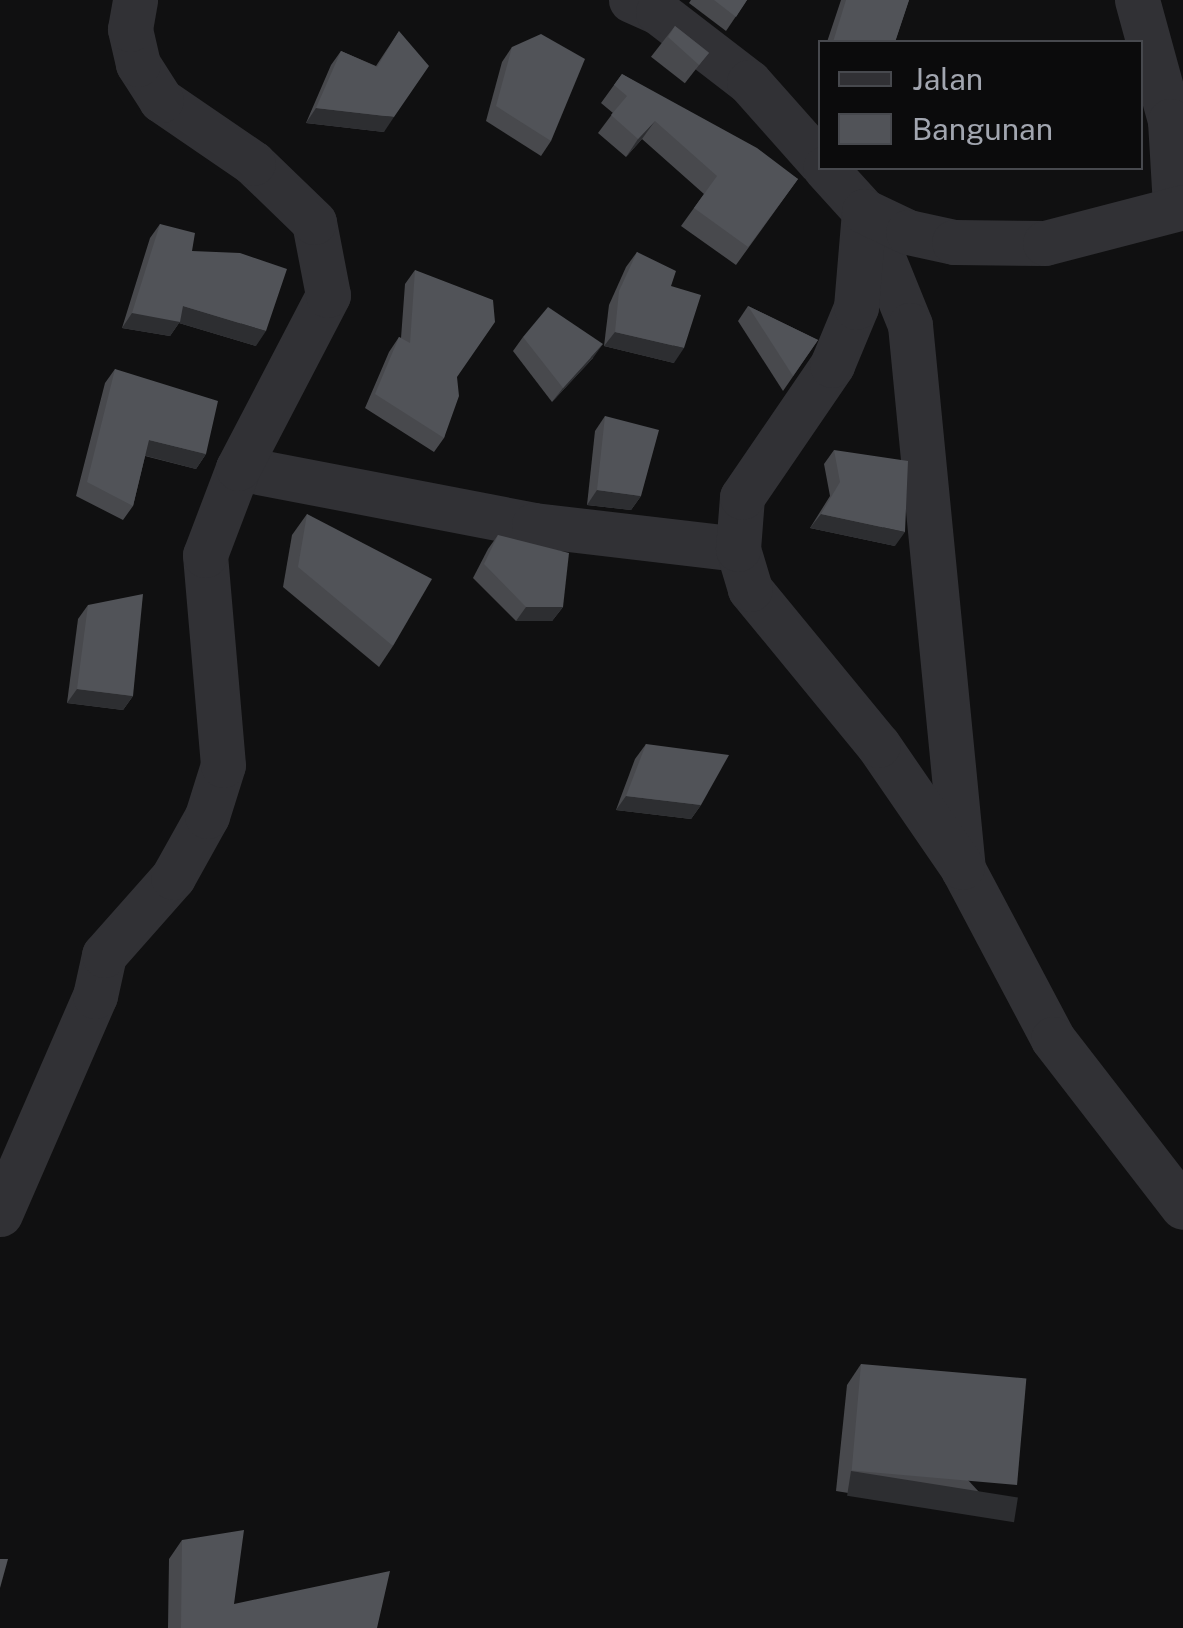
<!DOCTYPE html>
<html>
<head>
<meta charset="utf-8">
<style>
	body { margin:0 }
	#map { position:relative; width:1183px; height:1628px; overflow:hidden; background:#101011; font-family:"Public Sans",sans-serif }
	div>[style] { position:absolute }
	.street>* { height:45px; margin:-22.5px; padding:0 22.5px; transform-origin:22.5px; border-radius:22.5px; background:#313135 }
	.wall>* { inset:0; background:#48494d; transform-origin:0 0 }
	.shaded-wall>* { inset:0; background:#2d2e31; transform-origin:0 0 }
	.building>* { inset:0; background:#515358; transform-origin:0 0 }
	span { translate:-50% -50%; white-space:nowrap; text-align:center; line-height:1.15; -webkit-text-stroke:8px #0b0b0c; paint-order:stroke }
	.legend { position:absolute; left:818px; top:40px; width:325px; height:130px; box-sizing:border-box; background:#0b0b0c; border:2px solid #47494e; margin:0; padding:12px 18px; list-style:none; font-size:30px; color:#a2a6b0 }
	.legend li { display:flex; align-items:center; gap:20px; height:50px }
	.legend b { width:50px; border:2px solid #47494e }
</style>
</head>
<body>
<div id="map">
	<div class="street">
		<i style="left:631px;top:0;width:30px;rotate:24deg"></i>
		<i style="left:658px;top:12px;width:115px;rotate:37.6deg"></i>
		<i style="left:749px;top:82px;width:107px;rotate:48.4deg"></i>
		<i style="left:1137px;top:0;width:125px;rotate:74.7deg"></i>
		<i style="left:1170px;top:121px;width:85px;rotate:86.6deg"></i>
		<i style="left:825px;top:168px;width:58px;rotate:47.8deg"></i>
		<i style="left:864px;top:211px;width:123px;rotate:68deg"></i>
		<i style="left:910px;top:325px;width:547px;rotate:84.44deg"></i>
		<i style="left:963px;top:869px;width:192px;rotate:62.1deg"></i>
		<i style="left:1053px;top:1039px;width:212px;rotate:52.3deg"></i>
		<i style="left:238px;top:468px;width:301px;rotate:10.9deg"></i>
		<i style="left:534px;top:525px;width:205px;rotate:6.7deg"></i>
		<i style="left:962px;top:867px;width:148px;rotate:-124.5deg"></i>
		<i style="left:878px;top:745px;width:202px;rotate:-129.4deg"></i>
		<i style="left:750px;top:589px;width:42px;rotate:-106.7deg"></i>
		<i style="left:738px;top:549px;width:52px;rotate:-85.6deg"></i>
		<i style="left:742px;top:497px;width:160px;rotate:-55.7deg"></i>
		<i style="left:832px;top:365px;width:63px;rotate:-67.5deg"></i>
		<i style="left:856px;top:307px;width:96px;rotate:-85.2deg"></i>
		<i style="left:864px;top:211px;width:49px;rotate:25.5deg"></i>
		<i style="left:908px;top:232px;width:47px;rotate:12.3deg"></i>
		<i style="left:954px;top:242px;width:91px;rotate:0.6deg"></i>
		<i style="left:1045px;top:243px;width:143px;rotate:-14.6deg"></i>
		<i style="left:0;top:1214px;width:238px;rotate:-66.5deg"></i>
		<i style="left:95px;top:996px;width:42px;rotate:-77.6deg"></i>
		<i style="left:104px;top:955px;width:104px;rotate:-48.5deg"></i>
		<i style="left:173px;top:877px;width:70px;rotate:-60.9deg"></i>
		<i style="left:207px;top:816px;width:53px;rotate:-72.6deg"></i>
		<i style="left:223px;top:765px;width:211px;rotate:-94.9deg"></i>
		<i style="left:205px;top:555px;width:93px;rotate:-69.2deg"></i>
		<i style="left:238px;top:468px;width:195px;rotate:-62.5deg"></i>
		<i style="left:328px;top:295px;width:74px;rotate:-100.9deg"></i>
		<i style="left:314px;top:222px;width:85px;rotate:-136deg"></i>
		<i style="left:253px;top:163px;width:112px;rotate:-145.6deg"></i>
		<i style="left:161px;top:100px;width:43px;rotate:-122.6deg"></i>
		<i style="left:138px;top:64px;width:36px;rotate:-103deg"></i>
		<i style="left:130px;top:29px;width:29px;rotate:-80deg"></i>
	</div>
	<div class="wall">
		<i style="clip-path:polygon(691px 0,747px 0,726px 31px,689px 3px)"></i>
		<i style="clip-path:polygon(841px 0,909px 0,895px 42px,827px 42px)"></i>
		<i style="left:675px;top:26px;width:43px;height:39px;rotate:38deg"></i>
		<i style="clip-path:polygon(399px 31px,384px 132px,306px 123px,331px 65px,341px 51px,376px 66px)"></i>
		<i style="clip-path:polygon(512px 47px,551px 141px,541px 156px,486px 121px,502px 62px)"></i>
		<i style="clip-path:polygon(622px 74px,798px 179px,736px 265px,681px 226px,704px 194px,642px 139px,626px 157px,598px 133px,613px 113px,601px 103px)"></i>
		<i style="clip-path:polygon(160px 224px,192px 251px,256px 346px,179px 323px,170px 336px,122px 328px,150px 238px)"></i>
		<i style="clip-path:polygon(637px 252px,671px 286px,674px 363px,604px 346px,609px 305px,626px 267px)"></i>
		<i style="clip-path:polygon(415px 270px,457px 377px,444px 438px,434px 452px,365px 408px,389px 352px,399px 337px,401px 338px,405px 284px)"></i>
		<i style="clip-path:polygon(748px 306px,818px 340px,783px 391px,738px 321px)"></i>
		<i style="clip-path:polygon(523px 337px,593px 358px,552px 402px,513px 351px)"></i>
		<i style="clip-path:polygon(115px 369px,206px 454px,196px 469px,145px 456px,133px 506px,123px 520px,76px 496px,105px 383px)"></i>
		<i style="clip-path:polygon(605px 416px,641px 496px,631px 510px,587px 505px,595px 431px)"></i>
		<i style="clip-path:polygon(834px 450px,895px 546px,810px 528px,830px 496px,824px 464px)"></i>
		<i style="clip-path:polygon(307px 514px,393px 646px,379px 667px,283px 587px,292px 535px)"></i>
		<i style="clip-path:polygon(498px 535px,563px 607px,552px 621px,516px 621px,473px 578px,488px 549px)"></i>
		<i style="clip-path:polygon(88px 605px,133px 696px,123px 710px,67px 703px,78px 619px)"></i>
		<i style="clip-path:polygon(646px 744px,701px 805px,691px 819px,616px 810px,635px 759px)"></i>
		<i style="clip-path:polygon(861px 1364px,1003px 1518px,836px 1491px,847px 1385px)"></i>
		<i style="clip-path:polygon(182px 1540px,234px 1604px,377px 1628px,168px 1628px,169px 1559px)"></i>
	</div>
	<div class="shaded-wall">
		<i style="clip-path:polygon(316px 108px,394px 117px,384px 132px,306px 123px)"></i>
		<i style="clip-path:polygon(655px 121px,642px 139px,626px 157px,638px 139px)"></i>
		<i style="clip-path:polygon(183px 306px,266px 331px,256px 346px,179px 323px,170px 336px,122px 328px,132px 313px)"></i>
		<i style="clip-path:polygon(615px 332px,684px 348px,674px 363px,604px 346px)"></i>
		<i style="clip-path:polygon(603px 344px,593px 358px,552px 402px,563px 388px)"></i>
		<i style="clip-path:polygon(149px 440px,206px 454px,196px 469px,139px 454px)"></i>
		<i style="clip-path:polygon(597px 490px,641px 496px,631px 510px,587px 505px)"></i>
		<i style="clip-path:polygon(821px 514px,905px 532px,895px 546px,810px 528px)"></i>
		<i style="clip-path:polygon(526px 607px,563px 607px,552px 621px,516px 621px)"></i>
		<i style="clip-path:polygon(77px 689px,133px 696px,123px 710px,67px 703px)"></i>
		<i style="clip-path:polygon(626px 796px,701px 805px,691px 819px,616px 810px)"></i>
		<i style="left:851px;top:1471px;width:169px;height:25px;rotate:9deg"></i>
	</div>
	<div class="building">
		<i style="clip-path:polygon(714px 0,747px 0,736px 17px)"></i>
		<i style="clip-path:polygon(846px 0,909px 0,895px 42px,833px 42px)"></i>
		<i style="clip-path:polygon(675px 26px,709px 53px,699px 65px,668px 37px)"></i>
		<i style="clip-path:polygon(399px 31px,429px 66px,394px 117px,316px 108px,341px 51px,377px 67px)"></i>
		<i style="clip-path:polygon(541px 34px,585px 59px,551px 141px,496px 106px,512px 47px)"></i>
		<i style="clip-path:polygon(622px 74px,757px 148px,798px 179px,748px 247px,694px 208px,717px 176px,655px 121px,638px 139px,611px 115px,627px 96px,614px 85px)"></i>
		<i style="clip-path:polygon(160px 224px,195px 233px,192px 251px,240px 253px,287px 269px,266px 331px,183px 306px,180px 322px,132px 313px)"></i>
		<i style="clip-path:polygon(637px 252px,676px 271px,671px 286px,701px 295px,684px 348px,615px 332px,619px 291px)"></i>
		<i style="clip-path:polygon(415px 270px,493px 300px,495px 322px,457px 377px,459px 396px,444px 438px,375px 394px,399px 337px,410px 343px)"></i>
		<i style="clip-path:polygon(748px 306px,818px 340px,793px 376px)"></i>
		<i style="clip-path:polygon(548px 307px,603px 344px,563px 388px,523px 337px)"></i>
		<i style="clip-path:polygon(115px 369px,218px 401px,206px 454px,149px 440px,133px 506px,87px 482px)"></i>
		<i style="clip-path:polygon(605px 416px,659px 430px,641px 496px,597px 490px)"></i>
		<i style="clip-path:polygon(834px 450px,908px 461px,905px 532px,821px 514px,840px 482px)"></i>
		<i style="clip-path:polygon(307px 514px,432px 579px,393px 646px,298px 567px)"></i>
		<i style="clip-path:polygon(498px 535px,569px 553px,563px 607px,526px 607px,484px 564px)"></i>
		<i style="clip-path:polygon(143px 594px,133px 696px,77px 689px,88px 605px)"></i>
		<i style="clip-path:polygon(646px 744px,729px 755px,701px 805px,626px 796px)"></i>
		<i style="left:861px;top:1364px;width:166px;height:107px;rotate:5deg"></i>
		<i style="clip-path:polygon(244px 1530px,234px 1604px,390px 1571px,377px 1628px,181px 1628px,182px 1540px)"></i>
		<i style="clip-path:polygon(0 1559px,8px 1559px,0 1588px)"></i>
	</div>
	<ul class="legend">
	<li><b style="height:12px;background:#313135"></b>Jalan</li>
	<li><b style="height:28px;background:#515358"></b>Bangunan</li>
	</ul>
</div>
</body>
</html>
